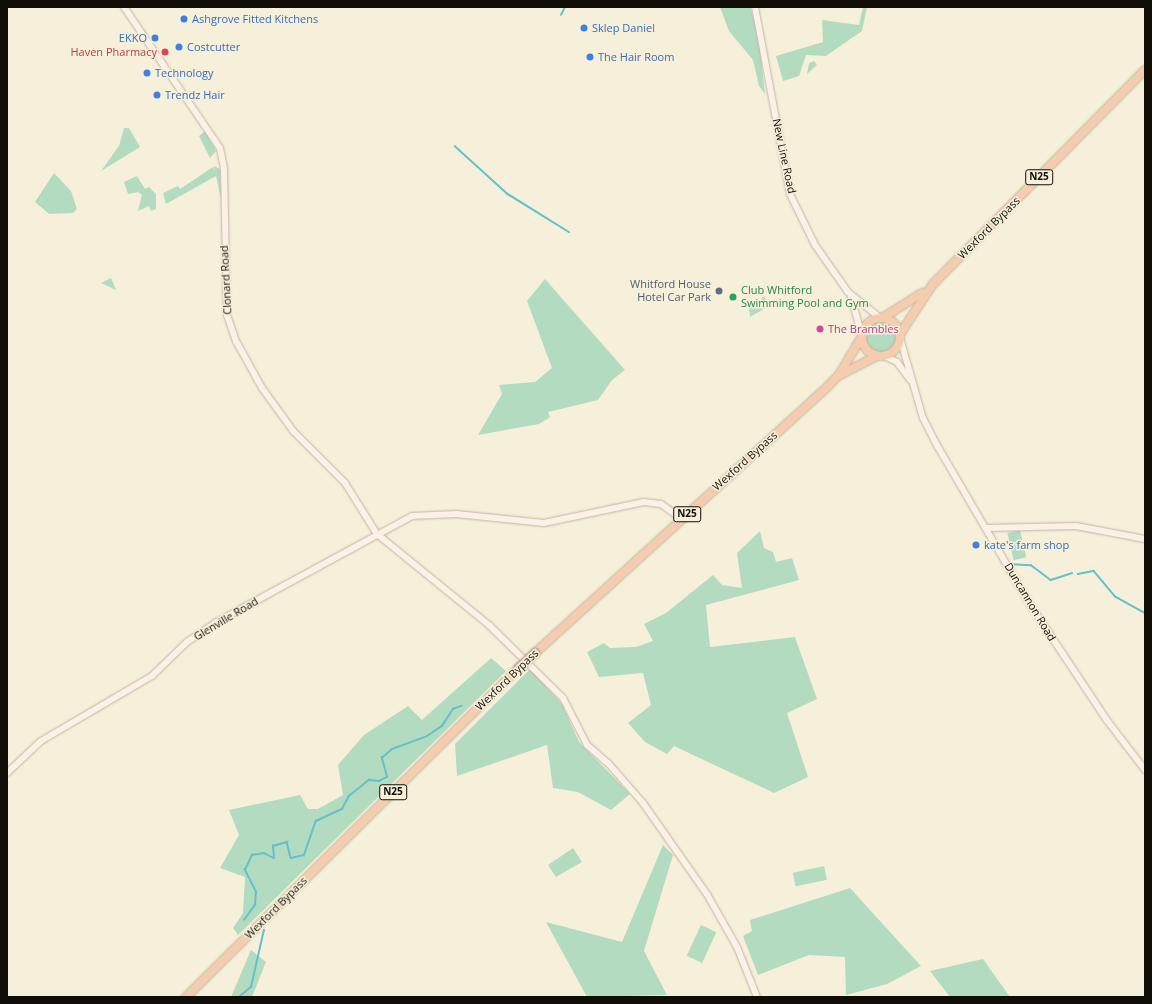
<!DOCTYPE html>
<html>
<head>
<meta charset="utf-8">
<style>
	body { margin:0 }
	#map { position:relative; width:1152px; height:1004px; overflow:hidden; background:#f6f0da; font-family:"Open Sans",sans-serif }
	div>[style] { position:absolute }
	.green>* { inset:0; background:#b3dbc0; transform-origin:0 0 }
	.round { border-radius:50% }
	.stream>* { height:1.5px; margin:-0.75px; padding:0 0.75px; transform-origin:0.75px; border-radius:0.75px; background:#62c1cd }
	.roads { filter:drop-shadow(0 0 1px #bdb7a2) drop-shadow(0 0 1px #bdb7a2) }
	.secondary>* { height:6px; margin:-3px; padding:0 3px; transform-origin:3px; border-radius:3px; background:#fcf0e7 }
	.highway>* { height:8px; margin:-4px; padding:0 4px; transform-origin:4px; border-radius:4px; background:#f6ccae }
	.highway>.ring { margin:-4px; padding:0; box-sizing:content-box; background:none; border:8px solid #f6ccae; border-radius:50% }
	.bridges { filter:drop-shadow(0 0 1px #a68a74) drop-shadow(0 0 1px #a68a74) }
	.highway-bridge>* { height:8px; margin:-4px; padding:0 4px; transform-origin:4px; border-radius:4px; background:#f6ccae }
	.dots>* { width:11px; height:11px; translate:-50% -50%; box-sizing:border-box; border:2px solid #f6f0da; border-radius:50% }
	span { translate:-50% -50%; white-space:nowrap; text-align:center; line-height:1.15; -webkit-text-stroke:3px #f6f0da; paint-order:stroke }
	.shield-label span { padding:1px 3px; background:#f6f0da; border:1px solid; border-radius:3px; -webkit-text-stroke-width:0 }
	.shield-label { font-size:10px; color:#100e07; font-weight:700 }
	.shop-label { font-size:11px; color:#366cbe }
	.left { translate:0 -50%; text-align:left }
	.right { translate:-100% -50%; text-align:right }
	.health-label { font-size:11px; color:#be3a42 }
	.street-label { font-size:11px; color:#100e07 }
	.service-label { font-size:11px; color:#4e5e75 }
	.leisure-label { font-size:11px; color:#27864d }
	.hotel-label { font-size:11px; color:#b23c85 }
	.frame { position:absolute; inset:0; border:8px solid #100e07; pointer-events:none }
</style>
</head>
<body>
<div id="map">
	<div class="green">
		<i style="clip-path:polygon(720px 7px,750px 7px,758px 32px,765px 94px,759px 86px,753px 60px,729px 31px)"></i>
		<i style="clip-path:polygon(863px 7px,867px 7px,862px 31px,826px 56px,806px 55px,799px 76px,783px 81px,776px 56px,823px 42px,822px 20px,859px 25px)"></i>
		<i style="clip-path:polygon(814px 61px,817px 65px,807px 74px,809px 63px)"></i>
		<i style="clip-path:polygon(124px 128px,129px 128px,140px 147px,101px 171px,119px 146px)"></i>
		<i style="clip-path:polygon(205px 131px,216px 151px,210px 158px,199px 136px)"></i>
		<i style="clip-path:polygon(214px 166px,220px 169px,221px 198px,216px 176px,166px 204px,163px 193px,178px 186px,180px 189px,213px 167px,215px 171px)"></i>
		<i style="clip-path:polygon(54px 173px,71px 191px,77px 209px,73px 213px,49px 214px,35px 202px)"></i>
		<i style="clip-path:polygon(137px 176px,145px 189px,149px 187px,156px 194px,156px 209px,151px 211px,149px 206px,138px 211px,142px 195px,138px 192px,128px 194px,124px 182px)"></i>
		<i style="clip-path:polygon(111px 278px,116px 290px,101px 283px)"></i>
		<i style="clip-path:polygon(545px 279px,625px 370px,612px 380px,598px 400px,548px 412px,550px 417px,539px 424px,478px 435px,502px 394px,499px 385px,535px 382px,552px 368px,527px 301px)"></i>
		<i style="clip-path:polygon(764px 296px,769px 306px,750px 317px,749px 307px,757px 305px)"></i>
		<i class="round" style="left:865px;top:321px;width:32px;height:32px"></i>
		<i style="left:1020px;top:530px;width:28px;height:13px;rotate:77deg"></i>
		<i style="clip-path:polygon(760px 531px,764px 548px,773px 552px,776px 562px,792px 558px,799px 580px,706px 605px,710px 647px,795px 637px,817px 699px,787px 713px,808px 777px,774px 793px,674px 746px,667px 754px,645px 742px,628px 723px,651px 705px,643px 673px,599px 677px,587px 652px,604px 643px,610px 648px,636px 647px,653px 641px,644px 624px,666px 613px,713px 575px,722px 585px,742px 588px,737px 553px)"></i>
		<i style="clip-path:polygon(491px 658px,506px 671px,238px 935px,233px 928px,243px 913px,245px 877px,220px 868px,239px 835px,229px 810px,300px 795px,308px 809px,318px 809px,343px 795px,338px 765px,364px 735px,408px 706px,422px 720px)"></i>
		<i style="clip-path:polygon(530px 669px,562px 704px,579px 742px,630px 794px,611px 810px,578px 792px,553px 788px,547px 745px,457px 776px,455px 744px)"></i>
		<i style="clip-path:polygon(663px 845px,673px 855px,644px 951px,667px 995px,587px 997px,546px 922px,622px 942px)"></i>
		<i style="clip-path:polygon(573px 848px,582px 862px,556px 877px,548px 865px)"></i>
		<i style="left:824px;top:866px;width:14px;height:32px;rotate:78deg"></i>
		<i style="clip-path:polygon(850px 888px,921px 966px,887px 984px,846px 995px,845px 957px,809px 955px,758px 975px,743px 936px,752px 931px,750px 920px)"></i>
		<i style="left:701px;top:925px;width:17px;height:34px;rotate:25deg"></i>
		<i style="clip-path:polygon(251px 950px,266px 962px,252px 997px,231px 997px)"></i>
		<i style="clip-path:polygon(983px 959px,1010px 997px,950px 997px,930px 971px)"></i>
	</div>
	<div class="stream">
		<i style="left:561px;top:15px;width:9px;rotate:-63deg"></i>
		<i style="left:455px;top:146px;width:72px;rotate:42.2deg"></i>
		<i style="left:508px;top:194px;width:72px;rotate:31.9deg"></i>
		<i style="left:1009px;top:564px;width:22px;rotate:3deg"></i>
		<i style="left:1031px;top:565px;width:25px;rotate:37deg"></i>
		<i style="left:1051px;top:580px;width:22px;rotate:-18deg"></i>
		<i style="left:1078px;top:574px;width:16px;rotate:-11deg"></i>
		<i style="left:1094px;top:571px;width:34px;rotate:50deg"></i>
		<i style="left:1116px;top:597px;width:33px;rotate:29deg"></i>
		<i style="left:244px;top:920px;width:19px;rotate:-54deg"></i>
		<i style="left:255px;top:905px;width:13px;rotate:-86deg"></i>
		<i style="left:256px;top:892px;width:25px;rotate:-117deg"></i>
		<i style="left:245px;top:870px;width:17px;rotate:-65deg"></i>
		<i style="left:252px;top:855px;width:12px;rotate:-9deg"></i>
		<i style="left:264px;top:853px;width:11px;rotate:27deg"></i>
		<i style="left:274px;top:858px;width:12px;rotate:-95deg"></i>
		<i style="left:273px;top:846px;width:15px;rotate:-16deg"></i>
		<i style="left:287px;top:842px;width:16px;rotate:76deg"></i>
		<i style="left:291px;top:858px;width:13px;rotate:-13deg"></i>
		<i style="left:304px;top:855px;width:36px;rotate:-71deg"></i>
		<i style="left:316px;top:821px;width:29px;rotate:-25deg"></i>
		<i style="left:342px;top:809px;width:15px;rotate:-62deg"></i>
		<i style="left:349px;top:796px;width:26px;rotate:-39deg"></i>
		<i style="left:369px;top:780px;width:10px;rotate:6deg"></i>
		<i style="left:379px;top:781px;width:9px;rotate:-27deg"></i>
		<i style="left:387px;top:777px;width:20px;rotate:-105deg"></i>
		<i style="left:382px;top:758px;width:13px;rotate:-42deg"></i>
		<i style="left:392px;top:749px;width:37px;rotate:-20deg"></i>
		<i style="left:427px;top:736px;width:18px;rotate:-34deg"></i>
		<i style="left:442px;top:726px;width:20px;rotate:-57deg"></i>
		<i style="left:453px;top:709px;width:9px;rotate:-21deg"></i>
		<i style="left:239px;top:997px;width:16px;rotate:-40deg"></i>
		<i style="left:251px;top:987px;width:58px;rotate:-77.2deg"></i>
	</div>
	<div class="roads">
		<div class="secondary">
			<i style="left:124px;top:7px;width:171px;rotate:55.8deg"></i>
			<i style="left:220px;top:148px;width:21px;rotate:79deg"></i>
			<i style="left:224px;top:169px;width:146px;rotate:88.8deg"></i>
			<i style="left:227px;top:315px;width:28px;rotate:71deg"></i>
			<i style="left:236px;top:341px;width:54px;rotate:61deg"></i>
			<i style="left:262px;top:388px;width:54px;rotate:54deg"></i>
			<i style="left:294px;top:432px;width:72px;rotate:45deg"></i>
			<i style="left:345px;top:483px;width:60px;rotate:57.9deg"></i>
			<i style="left:377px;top:534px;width:144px;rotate:39.1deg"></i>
			<i style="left:489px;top:625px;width:104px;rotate:44.6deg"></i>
			<i style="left:563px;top:698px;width:53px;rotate:62.9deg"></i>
			<i style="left:587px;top:745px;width:28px;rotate:41deg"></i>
			<i style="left:608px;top:763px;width:53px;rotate:48.8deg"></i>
			<i style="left:643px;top:803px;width:113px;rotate:55deg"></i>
			<i style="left:708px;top:896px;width:59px;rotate:60.4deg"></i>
			<i style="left:737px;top:947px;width:54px;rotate:68.2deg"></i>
			<i style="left:755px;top:7px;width:190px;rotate:79.4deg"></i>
			<i style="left:790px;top:194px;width:57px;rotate:63.9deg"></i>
			<i style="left:815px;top:245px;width:57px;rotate:54.9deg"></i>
			<i style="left:848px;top:292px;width:40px;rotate:39deg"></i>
			<i style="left:851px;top:297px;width:37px;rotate:74deg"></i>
			<i style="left:900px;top:338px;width:83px;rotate:74deg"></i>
			<i style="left:923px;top:418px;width:33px;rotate:63deg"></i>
			<i style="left:938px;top:447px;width:181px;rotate:59.7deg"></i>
			<i style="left:1029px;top:603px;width:139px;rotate:56.4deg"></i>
			<i style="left:1106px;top:719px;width:64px;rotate:52.6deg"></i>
			<i style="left:885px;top:356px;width:13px;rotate:27deg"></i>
			<i style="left:897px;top:362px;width:22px;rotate:54deg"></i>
			<i style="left:986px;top:528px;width:90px;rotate:-1.3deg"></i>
			<i style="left:1076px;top:526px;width:70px;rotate:10.7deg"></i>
			<i style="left:7px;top:773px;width:47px;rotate:-43.3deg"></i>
			<i style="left:41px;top:741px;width:129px;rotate:-30.4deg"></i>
			<i style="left:152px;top:676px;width:49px;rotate:-44.2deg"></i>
			<i style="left:187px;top:642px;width:34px;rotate:-34deg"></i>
			<i style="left:215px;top:623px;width:224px;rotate:-28.5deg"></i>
			<i style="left:412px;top:516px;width:44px;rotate:-2.6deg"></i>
			<i style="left:456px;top:514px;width:88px;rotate:5.8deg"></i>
			<i style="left:544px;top:523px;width:102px;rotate:-11.9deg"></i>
			<i style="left:644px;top:502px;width:17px;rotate:7deg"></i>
			<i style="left:661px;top:504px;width:26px;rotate:36deg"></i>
		</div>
		<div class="highway">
			<i style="left:884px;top:317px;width:45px;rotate:-32.3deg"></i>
			<i class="ring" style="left:862px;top:318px;width:30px;height:30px"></i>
			<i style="left:900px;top:334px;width:60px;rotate:-56.6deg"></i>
			<i style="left:933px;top:284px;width:301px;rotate:-45.3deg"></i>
			<i style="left:840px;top:375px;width:42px;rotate:-27.2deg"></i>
			<i style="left:535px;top:653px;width:396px;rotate:-42.3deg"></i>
			<i style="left:828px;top:386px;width:16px;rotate:-45deg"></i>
			<i style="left:839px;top:375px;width:43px;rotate:-59.3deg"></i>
			<i style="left:186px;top:997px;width:468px;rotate:-44.7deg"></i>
		</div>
	</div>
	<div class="bridges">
		<div class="highway-bridge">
			<i style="left:519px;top:668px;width:22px;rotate:-43deg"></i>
		</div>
	</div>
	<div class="dots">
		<i style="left:184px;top:19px;background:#3f7fe0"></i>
		<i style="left:584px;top:28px;background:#3f7fe0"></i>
		<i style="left:155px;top:38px;background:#3f7fe0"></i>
		<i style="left:179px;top:47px;background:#3f7fe0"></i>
		<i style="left:165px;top:52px;background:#e0444e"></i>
		<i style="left:590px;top:57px;background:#3f7fe0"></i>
		<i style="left:147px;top:73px;background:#3f7fe0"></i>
		<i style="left:157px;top:95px;background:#3f7fe0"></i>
		<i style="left:719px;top:291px;background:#5c6f8a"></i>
		<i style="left:733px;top:297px;background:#2e9e5b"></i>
		<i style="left:820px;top:329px;background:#d1479c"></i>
		<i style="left:976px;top:545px;background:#3f7fe0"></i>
	</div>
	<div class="shield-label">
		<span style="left:1039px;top:177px">N25</span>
		<span style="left:687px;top:514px">N25</span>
		<span style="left:393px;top:792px">N25</span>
	</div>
	<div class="shop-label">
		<span class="left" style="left:192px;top:19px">Ashgrove Fitted Kitchens</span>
		<span class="left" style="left:592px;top:28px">Sklep Daniel</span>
		<span class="right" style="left:147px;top:38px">EKKO</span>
		<span class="left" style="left:187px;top:47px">Costcutter</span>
		<span class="left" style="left:598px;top:57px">The Hair Room</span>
		<span class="left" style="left:155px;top:73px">Technology</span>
		<span class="left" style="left:165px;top:95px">Trendz Hair</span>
		<span class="left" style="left:984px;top:545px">kate's farm shop</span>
	</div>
	<div class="health-label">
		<span class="right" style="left:157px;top:52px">Haven Pharmacy</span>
	</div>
	<div class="street-label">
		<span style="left:784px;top:156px;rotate:78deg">New Line Road</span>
		<span style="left:989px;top:228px;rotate:-45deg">Wexford Bypass</span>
		<span style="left:226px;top:280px;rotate:-93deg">Clonard Road</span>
		<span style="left:745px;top:461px;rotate:-42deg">Wexford Bypass</span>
		<span style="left:1030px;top:602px;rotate:59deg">Duncannon Road</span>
		<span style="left:226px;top:619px;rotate:-31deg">Glenville Road</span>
		<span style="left:507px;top:680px;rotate:-44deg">Wexford Bypass</span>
		<span style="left:276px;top:908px;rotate:-45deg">Wexford Bypass</span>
	</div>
	<div class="service-label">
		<span class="right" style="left:711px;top:291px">Whitford House<br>Hotel Car Park</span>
	</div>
	<div class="leisure-label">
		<span class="left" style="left:741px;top:297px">Club Whitford<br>Swimming Pool and Gym</span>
	</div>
	<div class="hotel-label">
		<span class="left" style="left:828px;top:329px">The Brambles</span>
	</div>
	<div class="frame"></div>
</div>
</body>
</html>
